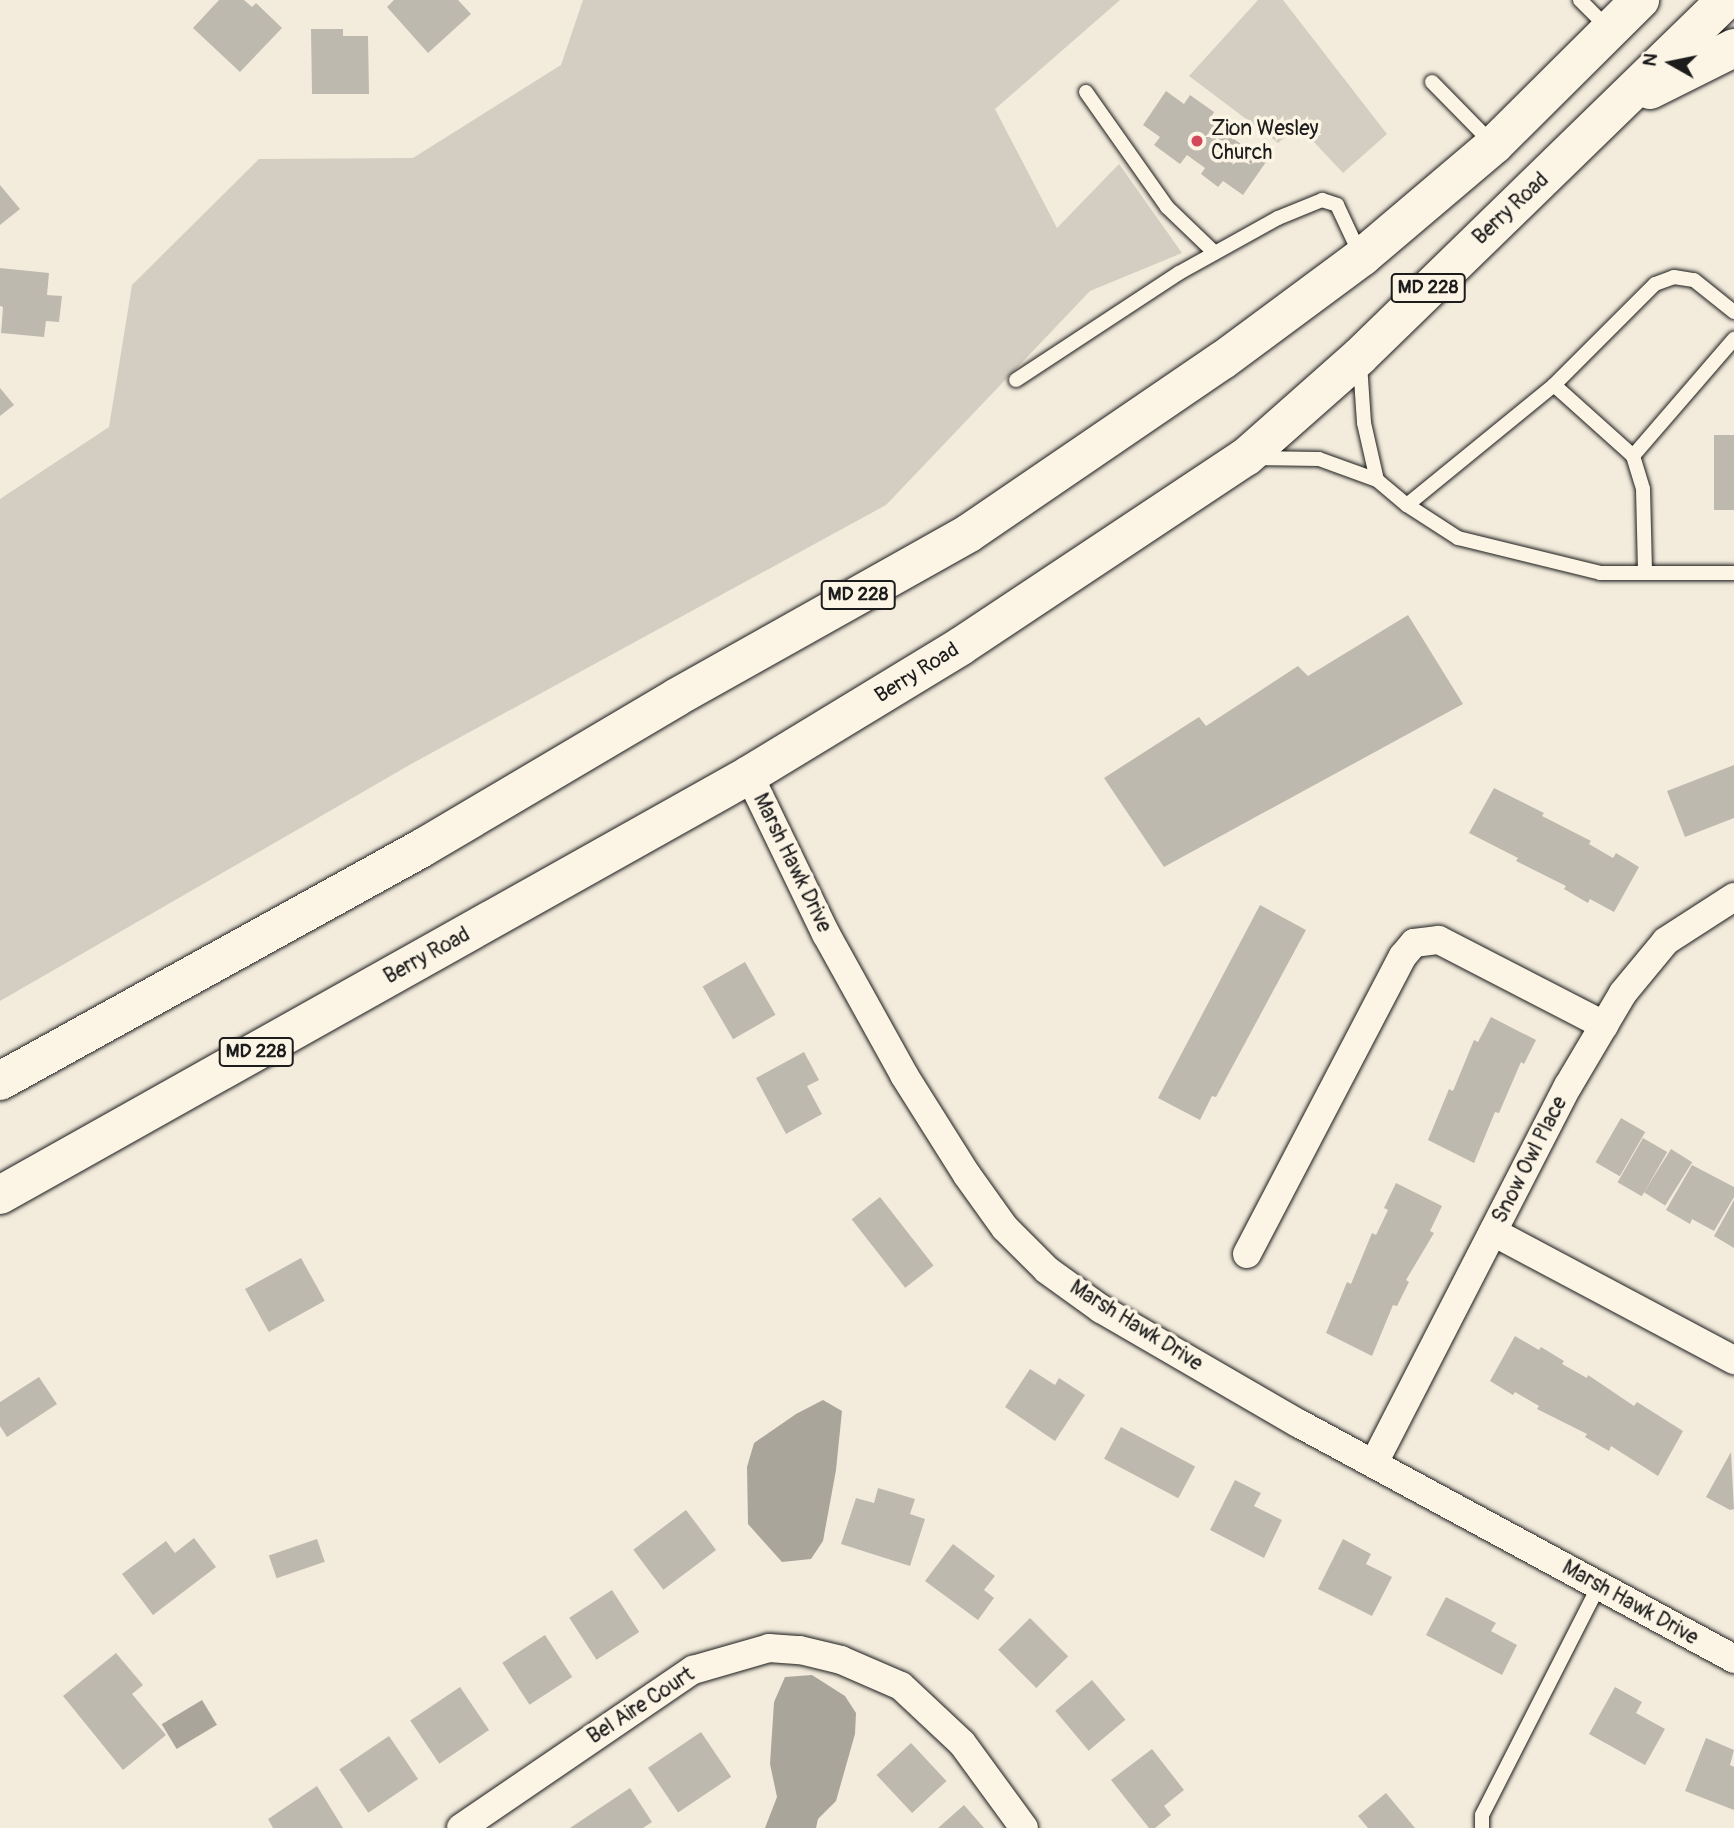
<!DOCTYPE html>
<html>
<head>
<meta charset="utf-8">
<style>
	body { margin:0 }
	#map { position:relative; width:1734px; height:1828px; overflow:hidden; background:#f3ecdd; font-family:Pangolin,sans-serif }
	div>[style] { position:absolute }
	.green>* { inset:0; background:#d3cec1 }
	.water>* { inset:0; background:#aaa59b; transform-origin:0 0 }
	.building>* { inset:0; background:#beb9ae; transform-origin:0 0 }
	.roads { filter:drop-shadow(0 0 2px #1c1c1c) drop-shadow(0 0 2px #1c1c1c) }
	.service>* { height:14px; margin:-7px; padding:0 7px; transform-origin:7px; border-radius:7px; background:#fcf5e5 }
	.minor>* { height:28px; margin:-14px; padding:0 14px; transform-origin:14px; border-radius:14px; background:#fcf5e5 }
	.trunk>* { height:38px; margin:-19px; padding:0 19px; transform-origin:19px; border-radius:19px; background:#fcf5e5 }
	.dots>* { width:19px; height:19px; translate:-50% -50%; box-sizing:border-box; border:4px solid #fcf5e5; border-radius:50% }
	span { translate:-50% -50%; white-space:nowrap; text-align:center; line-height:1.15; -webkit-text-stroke:7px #fcf5e5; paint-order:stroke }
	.shield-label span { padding:2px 5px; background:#fcf5e5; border:2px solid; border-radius:5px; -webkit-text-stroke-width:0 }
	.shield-label { font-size:19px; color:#1c1c1c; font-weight:700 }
	.poi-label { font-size:21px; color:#1c1c1c }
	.left { translate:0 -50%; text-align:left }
	.street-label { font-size:21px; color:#1c1c1c }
	.north { position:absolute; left:1636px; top:28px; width:70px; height:70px; -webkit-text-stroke:5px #fcf5e5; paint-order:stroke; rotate:279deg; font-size:19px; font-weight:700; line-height:28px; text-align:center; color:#1c1c1c }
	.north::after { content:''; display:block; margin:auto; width:24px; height:32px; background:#1c1c1c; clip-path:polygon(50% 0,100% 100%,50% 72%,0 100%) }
</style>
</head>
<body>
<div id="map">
	<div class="green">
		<i style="clip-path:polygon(583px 0,1120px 0,995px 109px,1057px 228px,1119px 164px,1182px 253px,1090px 291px,886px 505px,413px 763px,0 1001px,0 499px,109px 427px,132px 285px,259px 159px,413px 158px,561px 65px)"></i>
		<i style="clip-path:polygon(1258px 0,1283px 0,1387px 134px,1343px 173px,1299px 126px,1278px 143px,1189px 76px)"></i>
	</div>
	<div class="water">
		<i style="clip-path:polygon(823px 1400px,842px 1411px,836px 1470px,823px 1541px,811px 1559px,782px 1562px,748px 1524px,747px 1467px,754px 1443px,796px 1414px)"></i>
		<i style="clip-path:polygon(812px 1675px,845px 1696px,856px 1713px,855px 1734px,836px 1801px,818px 1819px,816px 1828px,765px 1828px,777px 1797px,770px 1764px,774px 1702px,785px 1677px)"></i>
		<i style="left:202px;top:1700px;width:29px;height:47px;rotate:59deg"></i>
	</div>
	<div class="building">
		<i style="clip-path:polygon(219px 0,244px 0,252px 7px,256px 3px,282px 28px,240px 72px,193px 28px)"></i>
		<i style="clip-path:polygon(394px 0,458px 0,471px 14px,428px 53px,387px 7px)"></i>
		<i style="clip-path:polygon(311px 29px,343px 29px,343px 36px,368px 36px,369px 94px,312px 94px)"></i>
		<i style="clip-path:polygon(1166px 91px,1184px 104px,1190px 95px,1214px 112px,1209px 121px,1266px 162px,1243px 195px,1223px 181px,1218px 187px,1201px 174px,1205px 168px,1187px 155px,1180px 164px,1154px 145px,1160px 137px,1143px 125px)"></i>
		<i style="clip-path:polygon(0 185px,20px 209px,0 225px)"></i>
		<i style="clip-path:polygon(0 268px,49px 273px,47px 295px,62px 296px,59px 322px,46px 321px,44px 337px,1px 333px,3px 307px,0 306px)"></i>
		<i style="clip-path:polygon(0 388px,14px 405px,0 416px)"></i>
		<i style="left:1714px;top:435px;width:20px;height:75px"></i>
		<i style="clip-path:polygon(1408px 615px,1463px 704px,1164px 867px,1104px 778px,1199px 717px,1206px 726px,1298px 666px,1308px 676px)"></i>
		<i style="clip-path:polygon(1734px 765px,1734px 818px,1685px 837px,1667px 791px)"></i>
		<i style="clip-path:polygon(1494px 788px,1544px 813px,1542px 816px,1591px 841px,1589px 844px,1613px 858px,1616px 853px,1639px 867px,1614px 912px,1590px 899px,1588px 903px,1564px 889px,1566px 886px,1516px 861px,1518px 858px,1469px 833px)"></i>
		<i style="clip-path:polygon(1260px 905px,1306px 930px,1216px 1097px,1212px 1096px,1200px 1120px,1158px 1098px)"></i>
		<i style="left:745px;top:962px;width:61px;height:49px;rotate:60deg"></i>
		<i style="clip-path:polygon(1491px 1017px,1536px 1040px,1524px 1064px,1521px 1062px,1499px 1113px,1495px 1112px,1474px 1163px,1428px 1140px,1449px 1089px,1453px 1091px,1474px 1040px,1478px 1042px)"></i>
		<i style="clip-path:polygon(804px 1052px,819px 1080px,807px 1086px,822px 1114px,786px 1134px,756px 1078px)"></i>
		<i style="left:1621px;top:1118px;width:28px;height:51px;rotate:30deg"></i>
		<i style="left:1643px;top:1138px;width:28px;height:51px;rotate:30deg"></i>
		<i style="left:1671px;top:1149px;width:25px;height:51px;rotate:32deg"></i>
		<i style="clip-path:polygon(1692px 1165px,1734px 1187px,1734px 1197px,1714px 1231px,1692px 1219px,1690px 1224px,1666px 1210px)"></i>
		<i style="clip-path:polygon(1396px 1183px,1442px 1206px,1430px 1231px,1434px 1233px,1406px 1280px,1409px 1282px,1397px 1306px,1393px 1305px,1372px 1356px,1326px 1333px,1347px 1282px,1351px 1284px,1372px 1233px,1376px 1235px,1388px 1210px,1384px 1208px)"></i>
		<i style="left:880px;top:1197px;width:87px;height:36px;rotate:52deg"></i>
		<i style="clip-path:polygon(1734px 1200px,1734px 1248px,1714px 1236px)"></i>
		<i style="left:301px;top:1258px;width:49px;height:64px;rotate:61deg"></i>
		<i style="clip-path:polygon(1515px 1336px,1539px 1350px,1541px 1347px,1564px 1361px,1562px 1364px,1587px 1378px,1588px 1375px,1634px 1406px,1637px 1402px,1683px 1431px,1658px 1476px,1611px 1446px,1609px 1451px,1585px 1437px,1587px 1434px,1537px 1409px,1539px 1406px,1515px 1392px,1513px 1395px,1490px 1381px)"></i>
		<i style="clip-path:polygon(1030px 1369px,1055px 1385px,1059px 1378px,1085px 1395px,1055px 1441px,1005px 1407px)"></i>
		<i style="clip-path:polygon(39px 1377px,57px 1404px,7px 1437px,0 1426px,0 1402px)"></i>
		<i style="left:1121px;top:1427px;width:84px;height:36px;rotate:28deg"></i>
		<i style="clip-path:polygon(1731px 1452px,1734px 1509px,1730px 1510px,1706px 1497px)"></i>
		<i style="clip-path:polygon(1235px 1480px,1261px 1493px,1254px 1506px,1282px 1520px,1264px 1558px,1210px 1530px)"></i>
		<i style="clip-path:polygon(878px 1488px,915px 1499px,910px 1514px,925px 1519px,910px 1566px,841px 1544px,856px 1498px,874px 1503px)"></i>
		<i style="left:686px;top:1510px;width:50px;height:66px;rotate:53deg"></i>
		<i style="clip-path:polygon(194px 1538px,216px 1567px,153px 1615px,122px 1574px,166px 1541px,175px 1553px)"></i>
		<i style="left:317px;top:1539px;width:24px;height:51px;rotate:71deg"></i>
		<i style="clip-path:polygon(1343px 1539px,1371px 1554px,1366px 1564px,1392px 1577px,1372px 1616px,1318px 1589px)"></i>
		<i style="clip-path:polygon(953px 1544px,995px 1576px,984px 1590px,994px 1598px,978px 1620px,925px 1581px)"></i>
		<i style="left:612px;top:1590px;width:50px;height:51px;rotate:57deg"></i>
		<i style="clip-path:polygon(1446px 1597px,1496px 1623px,1491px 1631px,1517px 1645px,1502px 1675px,1426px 1635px)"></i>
		<i style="left:1030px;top:1618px;width:54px;height:45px;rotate:45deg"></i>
		<i style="left:545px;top:1635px;width:50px;height:51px;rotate:57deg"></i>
		<i style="clip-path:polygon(116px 1653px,143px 1685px,132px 1694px,166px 1735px,123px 1770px,63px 1696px)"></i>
		<i style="left:1092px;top:1680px;width:52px;height:48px;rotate:50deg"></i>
		<i style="left:460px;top:1687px;width:52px;height:60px;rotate:56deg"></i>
		<i style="clip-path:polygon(1615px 1687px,1642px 1702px,1636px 1713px,1665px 1729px,1645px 1765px,1589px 1734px)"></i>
		<i style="left:701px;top:1732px;width:54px;height:64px;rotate:56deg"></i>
		<i style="left:389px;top:1736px;width:52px;height:60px;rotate:56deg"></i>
		<i style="clip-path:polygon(1706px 1738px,1734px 1750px,1730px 1765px,1734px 1767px,1734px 1810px,1685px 1791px)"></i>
		<i style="left:911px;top:1743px;width:52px;height:47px;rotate:47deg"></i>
		<i style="clip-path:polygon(1152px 1749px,1184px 1790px,1164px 1806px,1171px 1815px,1155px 1828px,1149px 1828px,1111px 1780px)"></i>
		<i style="clip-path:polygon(317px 1786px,343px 1828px,273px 1828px,268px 1819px)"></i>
		<i style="clip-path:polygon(630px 1788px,652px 1822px,643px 1828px,570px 1828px)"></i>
		<i style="clip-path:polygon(1386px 1793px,1415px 1828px,1368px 1828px,1358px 1816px)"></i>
		<i style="clip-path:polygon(964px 1805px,984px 1828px,938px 1828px)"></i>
	</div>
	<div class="roads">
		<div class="service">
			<i style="left:1580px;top:0;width:27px;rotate:45deg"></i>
			<i style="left:1432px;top:82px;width:87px;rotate:45.5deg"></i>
			<i style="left:1086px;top:92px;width:141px;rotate:54.8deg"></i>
			<i style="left:1167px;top:207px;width:66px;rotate:43.8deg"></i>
			<i style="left:1360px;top:364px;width:59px;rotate:86.1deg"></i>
			<i style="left:1364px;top:423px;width:58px;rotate:77.2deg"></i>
			<i style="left:1016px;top:380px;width:195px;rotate:-33.3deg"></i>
			<i style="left:1179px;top:273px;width:113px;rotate:-29.1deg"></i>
			<i style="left:1278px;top:218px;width:48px;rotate:-22.2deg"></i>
			<i style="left:1322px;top:200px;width:16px;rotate:18deg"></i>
			<i style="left:1337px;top:205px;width:54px;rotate:64.9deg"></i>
			<i style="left:1554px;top:385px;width:106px;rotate:41.9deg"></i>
			<i style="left:1633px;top:456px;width:34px;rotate:73deg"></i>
			<i style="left:1643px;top:489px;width:84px;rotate:88.6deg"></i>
			<i style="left:1633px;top:456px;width:155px;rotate:-49.2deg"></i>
			<i style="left:1254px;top:458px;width:65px;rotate:0.9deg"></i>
			<i style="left:1319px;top:459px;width:62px;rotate:19.9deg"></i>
			<i style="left:1377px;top:480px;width:39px;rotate:40deg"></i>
			<i style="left:1407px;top:505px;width:61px;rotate:32.9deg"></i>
			<i style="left:1458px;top:538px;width:146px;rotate:13.8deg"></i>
			<i style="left:1600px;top:573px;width:134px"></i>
			<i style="left:1407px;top:505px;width:190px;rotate:-39.2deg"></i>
			<i style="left:1554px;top:385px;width:143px;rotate:-45deg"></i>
			<i style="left:1655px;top:284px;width:20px;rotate:-20deg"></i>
			<i style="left:1674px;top:277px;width:20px;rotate:9deg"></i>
			<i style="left:1694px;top:280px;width:51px;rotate:38.7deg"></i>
			<i style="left:1482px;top:1828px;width:13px;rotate:-90deg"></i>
			<i style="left:1482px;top:1815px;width:258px;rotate:-63deg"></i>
		</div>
		<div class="minor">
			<i style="left:749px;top:775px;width:177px;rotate:64.2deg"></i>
			<i style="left:826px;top:934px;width:161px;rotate:61deg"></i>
			<i style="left:904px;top:1075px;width:118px;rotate:57.8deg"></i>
			<i style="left:967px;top:1175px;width:65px;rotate:54.4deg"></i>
			<i style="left:1005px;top:1228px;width:59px;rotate:45deg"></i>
			<i style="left:1047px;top:1270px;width:67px;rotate:35.8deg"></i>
			<i style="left:1101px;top:1309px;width:228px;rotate:30.1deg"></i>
			<i style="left:1298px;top:1423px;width:496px;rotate:28.4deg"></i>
			<i style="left:1493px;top:1232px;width:273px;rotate:28deg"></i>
			<i style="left:1247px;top:1254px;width:336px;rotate:-62.4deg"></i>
			<i style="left:1403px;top:956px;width:17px;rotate:-50deg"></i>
			<i style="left:1414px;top:943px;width:25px;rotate:-7deg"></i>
			<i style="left:1439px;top:940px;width:186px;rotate:27.3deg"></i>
			<i style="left:1374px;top:1463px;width:424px;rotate:-62.8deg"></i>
			<i style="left:1568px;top:1086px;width:108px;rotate:-59.4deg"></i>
			<i style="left:1623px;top:993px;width:67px;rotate:-50.4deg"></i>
			<i style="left:1666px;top:941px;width:81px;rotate:-32.9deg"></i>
			<i style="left:461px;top:1828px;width:281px;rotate:-34.3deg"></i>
			<i style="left:693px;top:1670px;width:79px;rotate:-16.1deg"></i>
			<i style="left:769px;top:1648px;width:31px;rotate:4deg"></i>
			<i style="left:800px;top:1650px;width:42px;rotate:13.7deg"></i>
			<i style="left:841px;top:1660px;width:65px;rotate:23.4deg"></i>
			<i style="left:901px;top:1686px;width:83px;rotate:43.1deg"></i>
			<i style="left:962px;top:1743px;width:105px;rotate:53.9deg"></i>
		</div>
		<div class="trunk">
			<i style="left:1650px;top:90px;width:94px;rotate:-26.6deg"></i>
			<i style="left:0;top:1081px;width:482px;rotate:-28.9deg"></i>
			<i style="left:422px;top:848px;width:296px;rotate:-30.6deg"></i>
			<i style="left:677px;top:697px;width:335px;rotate:-29.3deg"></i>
			<i style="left:969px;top:533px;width:307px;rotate:-34.3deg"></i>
			<i style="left:1223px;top:360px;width:173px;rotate:-36.5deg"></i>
			<i style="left:1362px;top:257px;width:173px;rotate:-40.3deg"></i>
			<i style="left:1494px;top:145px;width:206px;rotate:-44.8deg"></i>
			<i style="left:0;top:1195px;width:859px;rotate:-29.28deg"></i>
			<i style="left:749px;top:775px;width:248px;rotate:-31.3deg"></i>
			<i style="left:961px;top:646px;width:342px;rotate:-33.6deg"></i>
			<i style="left:1246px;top:457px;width:152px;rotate:-41.5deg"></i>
			<i style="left:1360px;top:356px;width:511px;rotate:-44.21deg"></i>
		</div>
	</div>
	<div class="dots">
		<i style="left:1197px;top:141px;background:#d1495b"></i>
	</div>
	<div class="shield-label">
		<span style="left:1428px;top:288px">MD 228</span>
		<span style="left:858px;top:595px">MD 228</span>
		<span style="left:256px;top:1052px">MD 228</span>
	</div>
	<div class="poi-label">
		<span class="left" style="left:1211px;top:141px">Zion Wesley<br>Church</span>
	</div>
	<div class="street-label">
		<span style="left:1511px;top:209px;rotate:-43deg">Berry Road</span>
		<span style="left:917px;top:673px;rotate:-32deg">Berry Road</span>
		<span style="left:792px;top:863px;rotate:64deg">Marsh Hawk Drive</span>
		<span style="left:427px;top:956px;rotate:-29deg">Berry Road</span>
		<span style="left:1530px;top:1160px;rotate:-63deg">Snow Owl Place</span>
		<span style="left:1136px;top:1326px;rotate:32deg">Marsh Hawk Drive</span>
		<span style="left:1630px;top:1603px;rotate:29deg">Marsh Hawk Drive</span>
		<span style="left:641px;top:1706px;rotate:-33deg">Bel Aire Court</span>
	</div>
	<div class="north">N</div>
</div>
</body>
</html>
